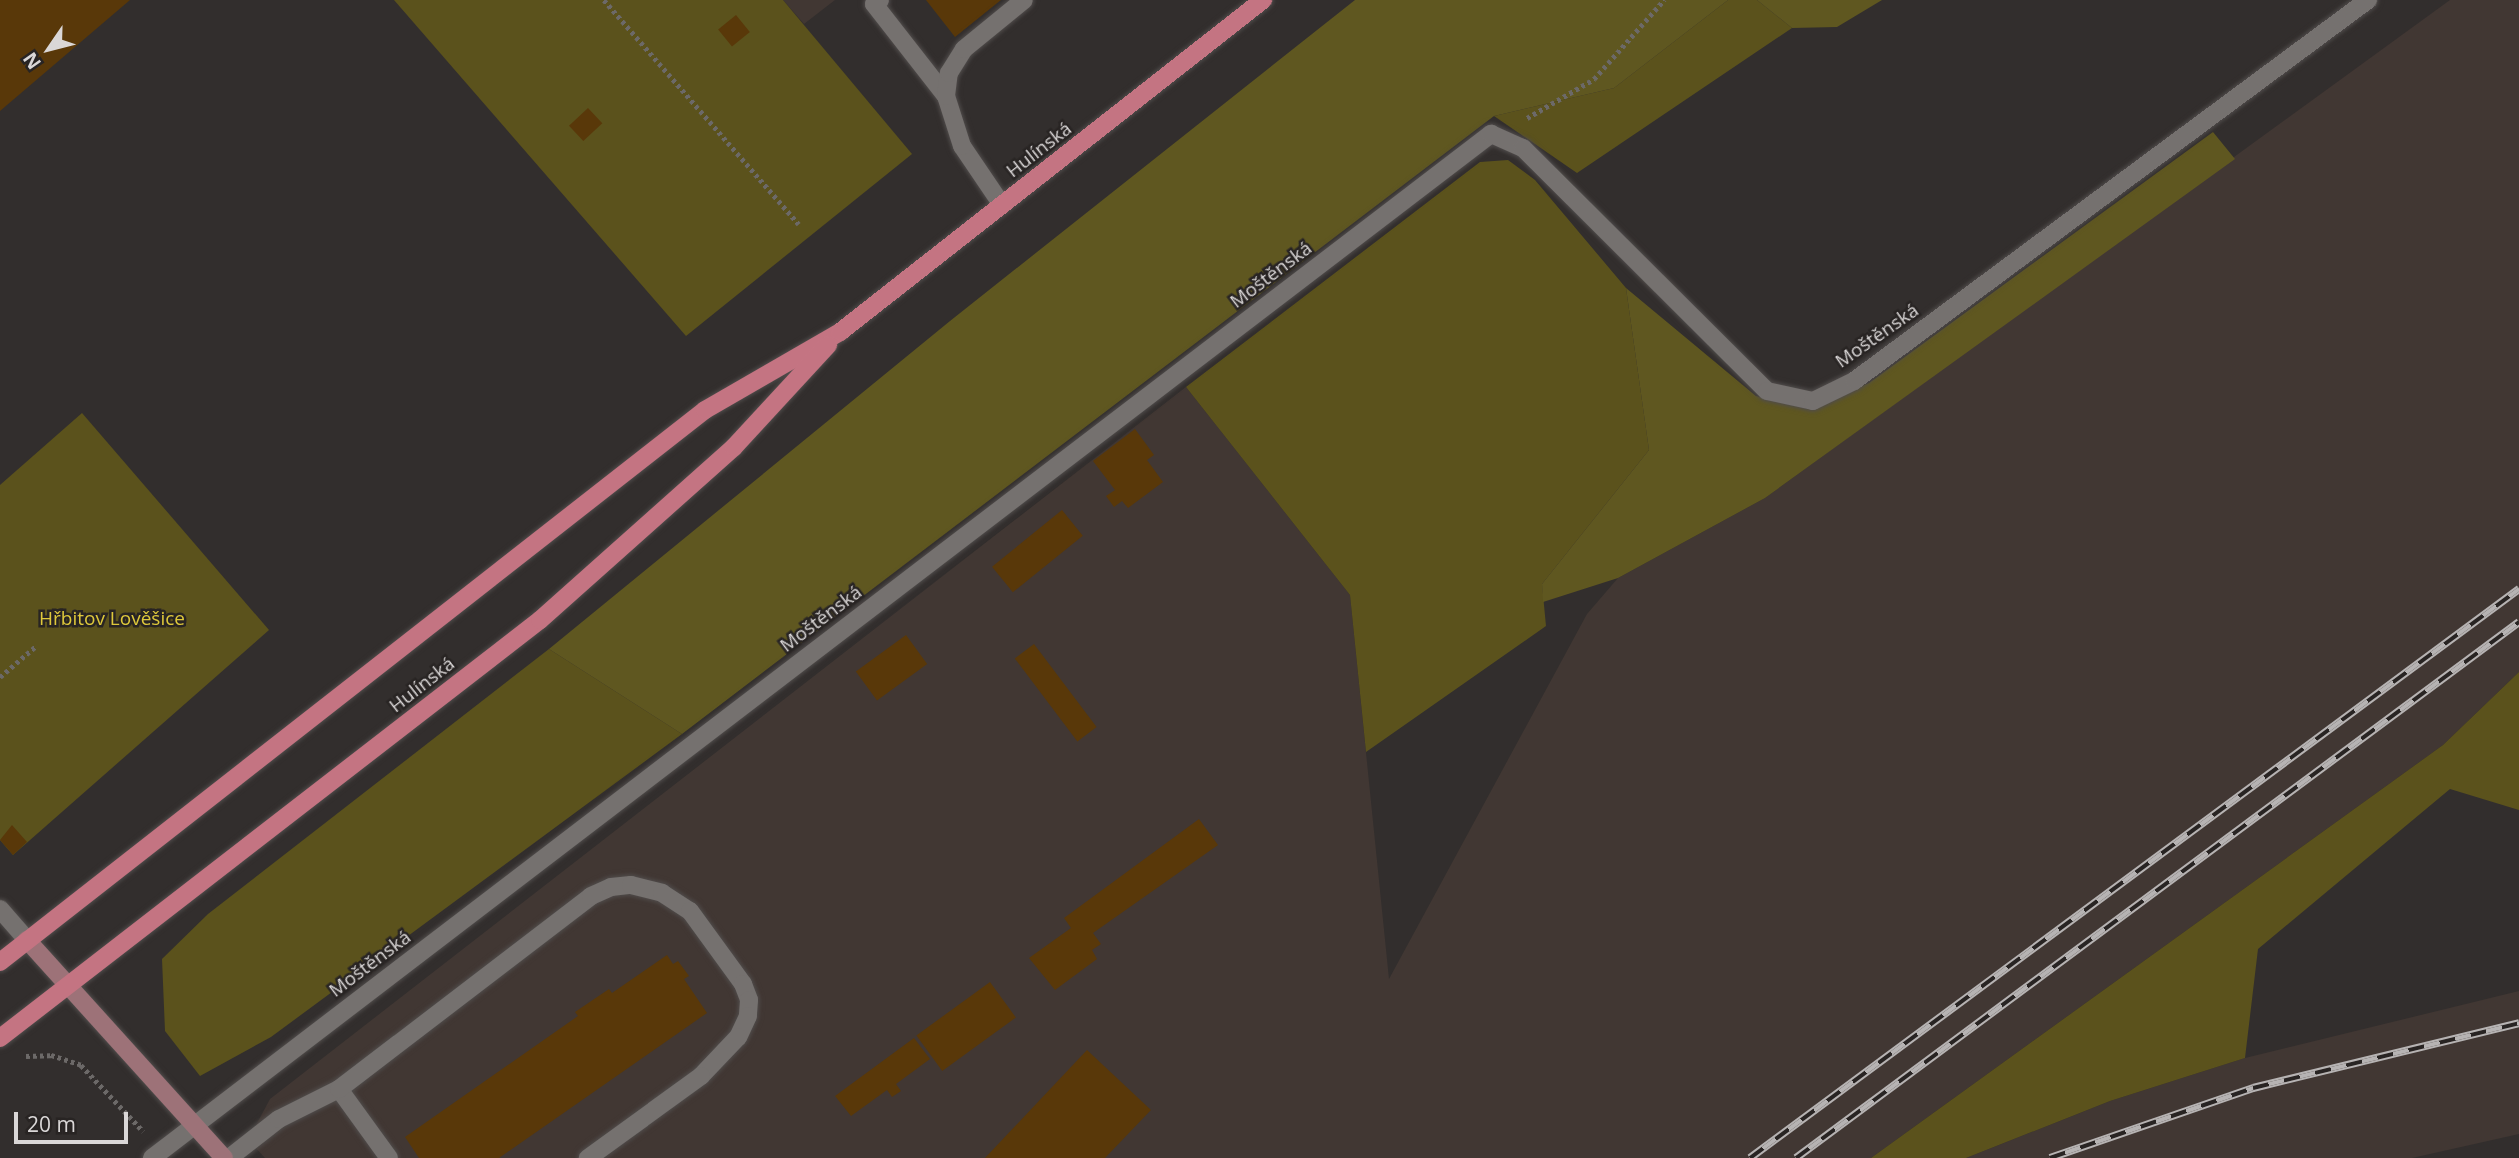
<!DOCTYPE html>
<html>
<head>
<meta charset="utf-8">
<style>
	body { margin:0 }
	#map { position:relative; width:2519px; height:1158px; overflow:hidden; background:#322e2d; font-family:"Open Sans",sans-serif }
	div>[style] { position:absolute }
	.built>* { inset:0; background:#413733 }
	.green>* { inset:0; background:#5b521c }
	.forest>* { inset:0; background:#5f5720 }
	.building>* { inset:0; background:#593809; transform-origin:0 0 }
	.path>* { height:4.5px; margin-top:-2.25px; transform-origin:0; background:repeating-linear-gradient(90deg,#6c6968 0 3.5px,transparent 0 7px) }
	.roads { filter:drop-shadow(0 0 2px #504c4b) drop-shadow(0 0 2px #504c4b) }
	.lane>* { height:18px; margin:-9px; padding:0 9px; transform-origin:9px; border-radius:9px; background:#75716f }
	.street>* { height:18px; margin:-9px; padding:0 9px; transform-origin:9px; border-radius:9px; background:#75716f }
	.secondary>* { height:18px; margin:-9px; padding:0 9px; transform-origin:9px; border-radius:9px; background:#9d7278 }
	.primary>* { height:18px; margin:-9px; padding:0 9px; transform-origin:9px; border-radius:9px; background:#c47482 }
	.rail>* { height:8px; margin-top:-4px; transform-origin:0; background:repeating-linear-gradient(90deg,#282423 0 16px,#b6b3b3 0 32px); box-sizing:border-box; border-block:2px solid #b6b3b3 }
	span { translate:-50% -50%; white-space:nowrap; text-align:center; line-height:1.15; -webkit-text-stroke:5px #282423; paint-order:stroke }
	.street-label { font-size:19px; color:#dad7d7 }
	.park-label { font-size:19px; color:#dec83b }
	.north { position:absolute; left:14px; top:14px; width:70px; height:70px; -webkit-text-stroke:5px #282423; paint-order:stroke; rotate:235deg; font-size:19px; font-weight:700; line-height:28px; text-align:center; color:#dad7d7 }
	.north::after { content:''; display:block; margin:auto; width:24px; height:32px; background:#dad7d7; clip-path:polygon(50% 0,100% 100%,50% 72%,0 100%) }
	.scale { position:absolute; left:14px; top:1112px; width:114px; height:32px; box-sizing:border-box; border:4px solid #dad7d7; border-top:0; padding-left:9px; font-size:21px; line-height:24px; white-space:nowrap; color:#dad7d7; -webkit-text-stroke:5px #282423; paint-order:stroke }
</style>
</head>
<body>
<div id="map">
	<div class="built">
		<i style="clip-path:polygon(783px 0,835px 0,804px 24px)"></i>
		<i style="clip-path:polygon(2450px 0,2519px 0,2519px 672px,2443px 745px,1871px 1158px,265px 1158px,248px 1140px,270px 1099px,1186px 387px,1350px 595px,1389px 979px,1587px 614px,1618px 578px,1765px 498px)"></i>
		<i style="clip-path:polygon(2519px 991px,2519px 1134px,2412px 1158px,1966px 1158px,2110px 1101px,2245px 1058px)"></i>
	</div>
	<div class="green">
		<i style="clip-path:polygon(394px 0,783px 0,912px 154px,686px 336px)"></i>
		<i style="clip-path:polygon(1728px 0,1757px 0,1792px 28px,1577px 173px,1494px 116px,1614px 88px)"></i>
		<i style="clip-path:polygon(1508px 160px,1535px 180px,1626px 288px,1649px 450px,1542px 584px,1546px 626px,1366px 752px,1350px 595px,1186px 387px,1480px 162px)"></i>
		<i style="clip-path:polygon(82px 413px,269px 630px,13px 855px,0 840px,0 485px)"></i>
		<i style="clip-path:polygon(549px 649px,682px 734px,271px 1037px,200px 1076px,165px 1031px,162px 959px,208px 914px)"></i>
		<i style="clip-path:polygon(2519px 672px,2519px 810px,2450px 789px,2258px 949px,2245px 1058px,2110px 1101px,1966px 1158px,1871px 1158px,2443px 745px)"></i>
	</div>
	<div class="forest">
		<i style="clip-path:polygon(1355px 0,1728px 0,1614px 88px,1494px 116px,682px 734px,549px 649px,950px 321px)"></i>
		<i style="clip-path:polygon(1757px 0,1882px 0,1837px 27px,1792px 28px)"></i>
		<i style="clip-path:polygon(2213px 132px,2235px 159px,1765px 498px,1618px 578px,1543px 602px,1542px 584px,1649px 450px,1626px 288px,1756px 396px,1807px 409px,1869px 383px)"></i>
	</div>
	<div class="building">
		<i style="clip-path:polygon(0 0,130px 0,0 111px)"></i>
		<i style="clip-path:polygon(926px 0,1001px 0,955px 37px)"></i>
		<i style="left:736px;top:15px;width:22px;height:23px;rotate:51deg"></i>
		<i style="left:588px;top:108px;width:21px;height:26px;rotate:47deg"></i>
		<i style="clip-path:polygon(1135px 429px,1154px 455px,1147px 460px,1163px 482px,1128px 508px,1122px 501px,1114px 507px,1106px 496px,1115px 490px,1093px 461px)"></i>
		<i style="left:1062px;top:510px;width:33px;height:90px;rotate:51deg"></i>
		<i style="left:906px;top:635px;width:36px;height:62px;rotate:54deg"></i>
		<i style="left:1034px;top:644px;width:104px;height:24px;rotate:53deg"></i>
		<i style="clip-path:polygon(1199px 819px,1218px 845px,1093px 933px,1101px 944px,1092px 950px,1097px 959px,1055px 990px,1029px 958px,1071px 928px,1064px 918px)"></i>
		<i style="clip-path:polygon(12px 825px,27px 842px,13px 855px,0 840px)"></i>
		<i style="clip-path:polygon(667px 955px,673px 964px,678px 961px,689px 976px,684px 979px,707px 1013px,499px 1158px,419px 1158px,405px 1137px,578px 1016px,575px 1012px,609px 989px,612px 993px)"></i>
		<i style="left:990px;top:982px;width:44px;height:91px;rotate:54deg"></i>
		<i style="clip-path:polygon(914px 1038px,930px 1059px,896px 1084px,901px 1091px,892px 1097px,887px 1090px,851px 1116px,835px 1096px)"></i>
		<i style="clip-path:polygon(1087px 1050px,1151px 1110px,1105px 1158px,985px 1158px)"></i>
	</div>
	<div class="path">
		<i style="left:604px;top:0;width:297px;rotate:49deg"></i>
		<i style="left:1527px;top:118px;width:78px;rotate:-30.2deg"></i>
		<i style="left:1594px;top:79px;width:106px;rotate:-48.5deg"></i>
		<i style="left:0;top:677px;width:48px;rotate:-40.7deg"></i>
		<i style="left:26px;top:1056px;width:25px;rotate:-2deg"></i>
		<i style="left:51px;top:1055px;width:32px;rotate:18deg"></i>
		<i style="left:81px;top:1065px;width:91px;rotate:46.8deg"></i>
	</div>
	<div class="roads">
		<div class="lane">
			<i style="left:880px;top:0;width:7px;rotate:146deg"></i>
			<i style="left:874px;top:4px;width:117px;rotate:52deg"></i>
			<i style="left:1002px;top:205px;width:71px;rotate:-124.1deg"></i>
			<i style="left:962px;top:146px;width:52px;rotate:-107.7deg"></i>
			<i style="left:946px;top:96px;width:23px;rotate:-83deg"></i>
			<i style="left:949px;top:73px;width:28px;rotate:-58deg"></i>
			<i style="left:964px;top:49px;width:77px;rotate:-39.2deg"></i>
			<i style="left:339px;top:1089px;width:85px;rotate:54.1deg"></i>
			<i style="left:152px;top:1158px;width:1686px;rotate:-37.41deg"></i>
			<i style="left:1491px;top:134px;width:35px;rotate:24deg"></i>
			<i style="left:1523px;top:148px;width:344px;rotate:44.9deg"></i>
			<i style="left:1767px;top:391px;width:47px;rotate:12.3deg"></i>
			<i style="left:1813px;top:401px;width:46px;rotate:-26deg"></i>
			<i style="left:1854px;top:381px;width:640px;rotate:-36.55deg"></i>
			<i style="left:229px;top:1158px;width:63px;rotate:-38deg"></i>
			<i style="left:279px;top:1119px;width:67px;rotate:-26.6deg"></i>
			<i style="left:339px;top:1089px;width:317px;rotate:-37.4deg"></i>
			<i style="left:591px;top:896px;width:22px;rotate:-24deg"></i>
			<i style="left:611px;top:887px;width:20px;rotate:-6deg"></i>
			<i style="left:631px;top:885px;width:32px;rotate:14deg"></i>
			<i style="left:662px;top:893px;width:33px;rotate:33deg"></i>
			<i style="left:690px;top:911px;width:90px;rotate:54deg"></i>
			<i style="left:743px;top:984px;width:17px;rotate:69deg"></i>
			<i style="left:749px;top:1000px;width:16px;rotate:94deg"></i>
			<i style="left:748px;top:1016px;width:23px;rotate:115deg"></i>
			<i style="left:738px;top:1037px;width:54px;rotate:133.5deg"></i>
			<i style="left:701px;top:1076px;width:140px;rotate:144deg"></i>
		</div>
		<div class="street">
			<i style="left:0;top:909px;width:41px;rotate:48.9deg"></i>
		</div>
		<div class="secondary">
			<i style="left:27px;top:940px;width:294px;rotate:47.9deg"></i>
		</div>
		<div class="primary">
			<i style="left:0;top:962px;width:895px;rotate:-38.06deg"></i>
			<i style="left:705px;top:410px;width:156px;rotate:-30deg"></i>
			<i style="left:840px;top:332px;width:538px;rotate:-38.13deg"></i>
			<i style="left:0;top:1038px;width:683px;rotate:-37.74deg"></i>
			<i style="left:540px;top:620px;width:260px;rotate:-41.7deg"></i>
			<i style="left:734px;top:447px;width:139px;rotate:-47.3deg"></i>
		</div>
	</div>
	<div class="rail">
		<i style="left:1750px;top:1158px;width:957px;rotate:-36.5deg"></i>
		<i style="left:1796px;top:1158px;width:900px;rotate:-36.55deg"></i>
		<i style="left:2050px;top:1158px;width:215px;rotate:-19deg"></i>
		<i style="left:2253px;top:1088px;width:274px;rotate:-13.7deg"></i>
	</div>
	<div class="street-label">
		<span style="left:1039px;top:150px;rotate:-38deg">Hulínská</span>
		<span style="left:1271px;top:275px;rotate:-37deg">Moštěnská</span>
		<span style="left:1877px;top:336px;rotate:-35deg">Moštěnská</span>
		<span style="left:821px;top:619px;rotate:-37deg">Moštěnská</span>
		<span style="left:422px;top:685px;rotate:-38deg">Hulínská</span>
		<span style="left:370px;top:964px;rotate:-37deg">Moštěnská</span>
	</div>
	<div class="park-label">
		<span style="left:112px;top:619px">Hřbitov Lověšice</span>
	</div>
	<div class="north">N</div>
	<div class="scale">20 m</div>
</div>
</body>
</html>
